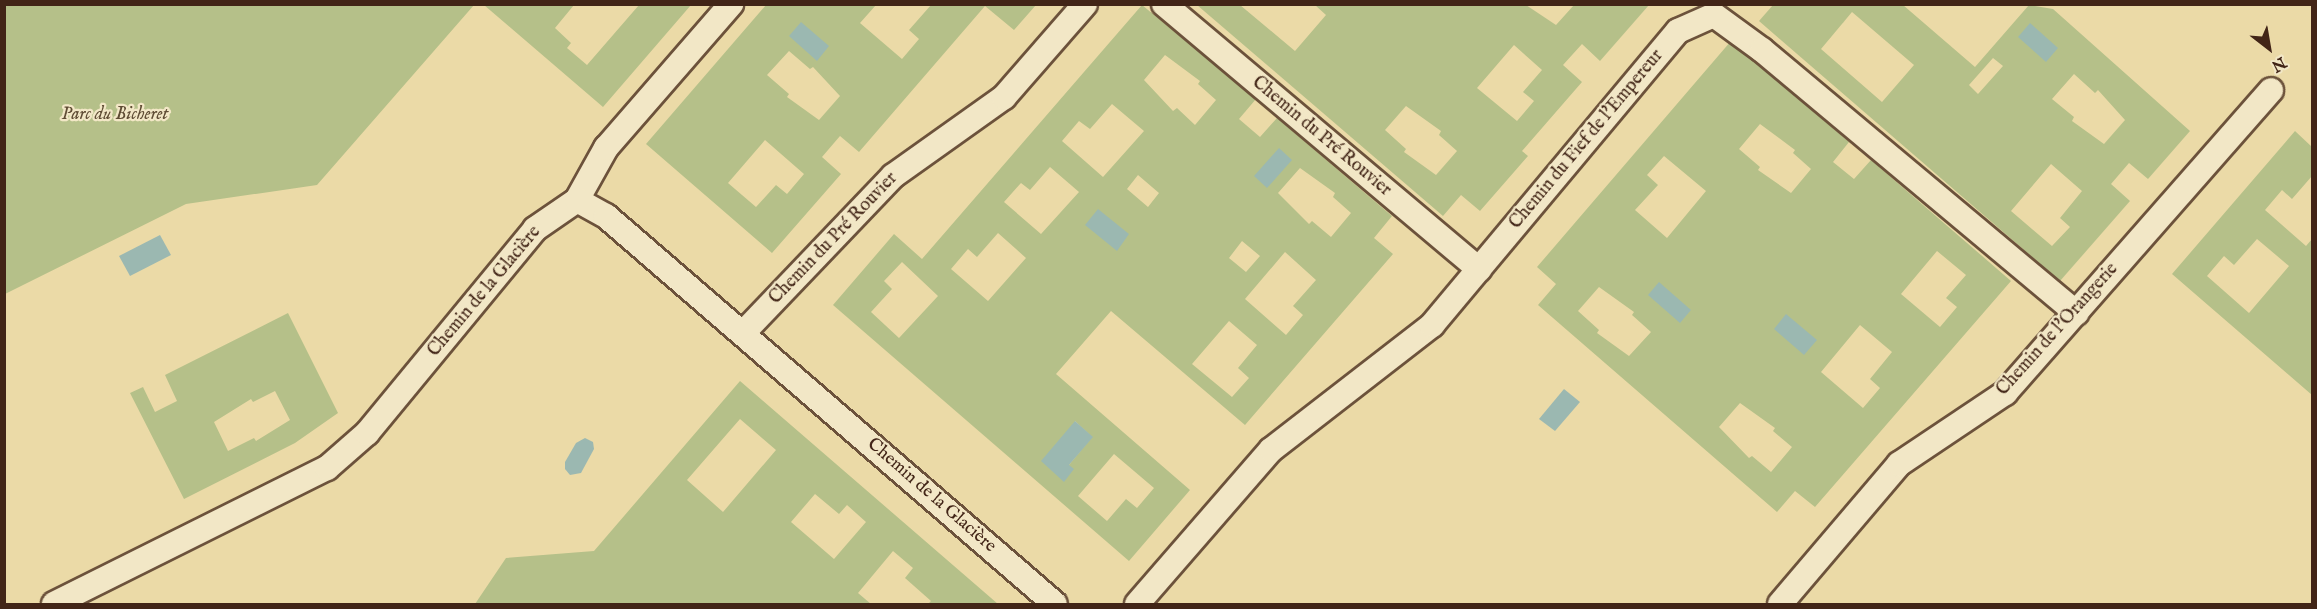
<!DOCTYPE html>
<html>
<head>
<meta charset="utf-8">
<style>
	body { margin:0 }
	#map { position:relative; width:2317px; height:609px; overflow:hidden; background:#ebdaa7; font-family:"IM FELL English",serif }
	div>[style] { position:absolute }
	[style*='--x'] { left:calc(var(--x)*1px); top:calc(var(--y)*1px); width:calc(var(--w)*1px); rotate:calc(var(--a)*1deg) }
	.green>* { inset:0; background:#b5c089 }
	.water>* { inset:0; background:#9bb8b1 }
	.roads { filter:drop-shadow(2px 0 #6c523b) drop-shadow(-2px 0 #6c523b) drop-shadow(0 2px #6c523b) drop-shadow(0 -2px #6c523b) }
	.minor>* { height:24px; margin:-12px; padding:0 12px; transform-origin:12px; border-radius:12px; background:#f2e7c6 }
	span { translate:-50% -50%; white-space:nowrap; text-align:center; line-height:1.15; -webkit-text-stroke:4.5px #f2e7c6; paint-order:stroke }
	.park-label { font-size:18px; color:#5f4c34; font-style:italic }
	.street-label { font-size:18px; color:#422517 }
	.frame { position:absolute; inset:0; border:6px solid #422517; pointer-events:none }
	.north { position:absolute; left:2239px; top:18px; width:60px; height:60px; -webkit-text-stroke:4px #f2e7c6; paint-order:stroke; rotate:149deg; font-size:16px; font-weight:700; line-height:24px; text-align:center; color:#422517 }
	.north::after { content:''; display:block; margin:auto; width:21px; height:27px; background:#422517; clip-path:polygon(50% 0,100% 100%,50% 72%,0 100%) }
</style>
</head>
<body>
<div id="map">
	<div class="green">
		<i style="clip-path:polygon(4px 5px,5px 4px,474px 5px,317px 185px,186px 204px,5px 294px)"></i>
		<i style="clip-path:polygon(484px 5px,574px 5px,555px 28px,571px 43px,567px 48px,587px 65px,639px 5px,691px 5px,603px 107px)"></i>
		<i style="clip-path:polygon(evenodd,766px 5px,876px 5px,860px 23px,902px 59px,919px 39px,909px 30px,931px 5px,1036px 5px,1014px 30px,985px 6px,859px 152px,840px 136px,822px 157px,841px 174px,772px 253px,646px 144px,766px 5px,789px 51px,810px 69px,813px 67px,840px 96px,819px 120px,787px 97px,789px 94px,767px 75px,789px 51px,766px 5px,765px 140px,804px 174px,787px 194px,776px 185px,756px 207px,728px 183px,765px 140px)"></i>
		<i style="clip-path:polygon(evenodd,1142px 5px,1256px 99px,1239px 119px,1260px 137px,1277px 118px,1392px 216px,1374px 238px,1393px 254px,1245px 425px,1111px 311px,1056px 374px,1190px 490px,1129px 561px,833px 305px,894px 234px,922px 259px,1142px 5px,1165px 55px,1200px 81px,1198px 84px,1216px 100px,1195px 125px,1177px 108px,1173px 111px,1144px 80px,1165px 55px,1142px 5px,1112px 104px,1144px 131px,1103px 177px,1062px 141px,1079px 121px,1090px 129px,1112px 104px,1142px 5px,1050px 167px,1079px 192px,1041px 234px,1004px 202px,1021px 183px,1030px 190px,1050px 167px,1142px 5px,1300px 168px,1335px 193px,1333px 197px,1351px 213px,1331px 237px,1312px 221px,1309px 224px,1278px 193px,1300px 168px,1142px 5px,1138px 175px,1159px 193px,1148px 207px,1127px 189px,1138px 175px,1142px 5px,998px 233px,1026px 258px,988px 301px,951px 269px,968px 249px,977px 257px,998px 233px,1142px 5px,1242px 241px,1260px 256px,1246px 272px,1229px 258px,1242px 241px,1142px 5px,1285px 252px,1316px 280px,1293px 306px,1303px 315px,1286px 335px,1245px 299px,1285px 252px,1142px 5px,902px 262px,938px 296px,899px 338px,871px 312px,892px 289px,884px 281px,902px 262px,1142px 5px,1229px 321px,1257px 345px,1238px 368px,1249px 378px,1232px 397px,1192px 364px,1229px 321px,1142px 5px,1075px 421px,1092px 437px,1069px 465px,1075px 421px,1142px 5px,1114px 454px,1154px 488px,1137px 508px,1126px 499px,1107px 521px,1078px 496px,1114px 454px)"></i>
		<i style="clip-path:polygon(evenodd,1197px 5px,1240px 5px,1295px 51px,1326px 15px,1315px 5px,1526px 5px,1556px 25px,1574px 5px,1649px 5px,1600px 61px,1582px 44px,1563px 65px,1582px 82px,1522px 151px,1528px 156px,1480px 211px,1461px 195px,1443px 216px,1197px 5px,1514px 45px,1542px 70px,1523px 92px,1534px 101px,1517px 121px,1477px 88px,1514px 45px,1197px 5px,1406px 106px,1441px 131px,1439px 135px,1457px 151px,1436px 175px,1404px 152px,1406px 149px,1385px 130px,1406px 106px)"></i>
		<i style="clip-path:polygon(evenodd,1773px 5px,1903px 5px,1975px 67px,2029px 5px,2053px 9px,2190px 131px,2148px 179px,2129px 163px,2111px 184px,2130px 201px,2060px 281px,1759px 21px,1773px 5px,1852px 12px,1914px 65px,1882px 102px,1821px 49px,1852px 12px,1773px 5px,1993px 58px,2003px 66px,1978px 94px,1969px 85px,1993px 58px,1773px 5px,2074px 74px,2095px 93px,2098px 90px,2125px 120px,2104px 144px,2072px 121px,2074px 117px,2052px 99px,2074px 74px,1773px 5px,2051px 164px,2082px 191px,2060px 218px,2070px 227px,2052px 246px,2011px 211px,2051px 164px)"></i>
		<i style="clip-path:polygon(evenodd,1731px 41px,1849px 142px,1833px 162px,1854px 179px,1871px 160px,2011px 281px,1815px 507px,1795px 491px,1777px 512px,1538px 305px,1556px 284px,1537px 267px,1731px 41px,1760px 124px,1795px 150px,1793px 153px,1811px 169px,1791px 193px,1758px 170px,1760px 167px,1739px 149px,1760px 124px,1731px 41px,1664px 156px,1706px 191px,1667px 238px,1635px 210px,1658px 185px,1647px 175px,1664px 156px,1731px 41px,1937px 251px,1966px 275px,1946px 298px,1957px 307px,1940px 327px,1901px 294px,1937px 251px,1731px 41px,1599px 287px,1634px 312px,1632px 315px,1651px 332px,1629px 356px,1597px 333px,1599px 330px,1578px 311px,1599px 287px,1731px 41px,1860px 325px,1892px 352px,1870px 379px,1880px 388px,1863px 408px,1821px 372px,1860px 325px,1731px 41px,1740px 403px,1775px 428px,1773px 431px,1792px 447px,1771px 472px,1752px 456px,1749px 458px,1719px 427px,1740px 403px)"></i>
		<i style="clip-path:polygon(evenodd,2295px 131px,2312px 147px,2312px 176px,2292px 199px,2282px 190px,2265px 210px,2306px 246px,2312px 239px,2312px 395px,2172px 274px,2295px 131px,2257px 239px,2289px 266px,2249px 313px,2207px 276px,2224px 256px,2234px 265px,2257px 239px)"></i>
		<i style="clip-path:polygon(evenodd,288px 313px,338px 413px,295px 443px,184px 499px,130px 393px,143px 387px,155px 412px,177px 401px,165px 375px,288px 313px,275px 391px,290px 420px,256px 441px,254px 438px,228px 451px,214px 422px,251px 399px,253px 402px,275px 391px)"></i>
		<i style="clip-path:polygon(evenodd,740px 381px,998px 604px,928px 604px,931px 601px,905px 578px,913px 568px,893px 551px,858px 593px,871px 604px,475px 604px,506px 558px,594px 551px,740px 381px,740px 419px,776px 450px,723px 512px,687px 480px,740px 419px,740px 381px,815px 494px,839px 514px,847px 505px,866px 522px,834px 559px,791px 522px,815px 494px)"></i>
	</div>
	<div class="water">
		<i style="clip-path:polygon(801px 22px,829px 46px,817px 61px,789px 36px)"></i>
		<i style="clip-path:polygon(2030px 23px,2058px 48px,2046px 62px,2018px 37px)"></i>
		<i style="clip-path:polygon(1279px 148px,1292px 160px,1267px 188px,1254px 176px)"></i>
		<i style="clip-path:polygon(1098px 209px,1129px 234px,1117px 251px,1085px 225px)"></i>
		<i style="clip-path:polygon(160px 235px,171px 255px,130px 276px,119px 256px)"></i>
		<i style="clip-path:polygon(1659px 282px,1691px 310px,1680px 323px,1648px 295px)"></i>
		<i style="clip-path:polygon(1786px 314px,1817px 340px,1804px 355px,1774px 329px)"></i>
		<i style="clip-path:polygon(1564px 389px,1580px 402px,1555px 431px,1539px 419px)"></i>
		<i style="clip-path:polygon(1075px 421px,1093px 437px,1069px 465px,1074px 469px,1064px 482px,1041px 461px)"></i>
		<i style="clip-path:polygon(585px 438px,593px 442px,594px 449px,581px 473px,570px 475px,565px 469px,565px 462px,576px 443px)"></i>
	</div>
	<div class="roads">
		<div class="minor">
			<i style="--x:1164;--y:4;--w:412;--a:40.1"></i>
			<i style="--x:577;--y:200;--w:60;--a:-60.9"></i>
			<i style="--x:606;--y:148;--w:191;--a:-49"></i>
			<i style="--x:743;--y:333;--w:217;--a:-46.3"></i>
			<i style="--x:893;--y:176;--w:136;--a:-35.4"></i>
			<i style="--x:1004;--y:97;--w:123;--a:-48.9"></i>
			<i style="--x:54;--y:604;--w:305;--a:-26.5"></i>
			<i style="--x:327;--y:468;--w:53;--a:-41.2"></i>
			<i style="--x:367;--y:433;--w:264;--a:-50.5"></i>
			<i style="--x:535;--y:229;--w:51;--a:-34.6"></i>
			<i style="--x:577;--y:200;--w:33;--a:29"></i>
			<i style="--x:606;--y:216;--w:593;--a:40.83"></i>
			<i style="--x:1137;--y:604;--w:204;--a:-49"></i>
			<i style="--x:1271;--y:450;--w:204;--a:-37.8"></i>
			<i style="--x:1432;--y:325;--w:383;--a:-50.1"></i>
			<i style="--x:1678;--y:31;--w:39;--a:-24"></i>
			<i style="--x:1714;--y:15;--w:59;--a:36.1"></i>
			<i style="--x:1762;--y:50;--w:410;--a:39.9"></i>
			<i style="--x:1780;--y:604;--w:184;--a:-49.6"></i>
			<i style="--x:1899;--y:464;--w:128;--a:-33.8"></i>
			<i style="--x:2005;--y:393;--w:403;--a:-48.7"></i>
		</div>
	</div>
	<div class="park-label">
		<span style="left:115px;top:115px">Parc du Bicheret</span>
	</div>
	<div class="street-label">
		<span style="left:1321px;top:137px;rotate:40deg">Chemin du Pré Rouvier</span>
		<span style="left:1587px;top:140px;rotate:-50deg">Chemin du Fief de l'Empereur</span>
		<span style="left:834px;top:239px;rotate:-46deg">Chemin du Pré Rouvier</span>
		<span style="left:485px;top:292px;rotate:-50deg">Chemin de la Glacière</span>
		<span style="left:2058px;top:330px;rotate:-48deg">Chemin de l'Orangerie</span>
		<span style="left:931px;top:496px;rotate:41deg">Chemin de la Glacière</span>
	</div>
	<div class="frame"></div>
	<div class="north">N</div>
</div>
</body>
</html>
